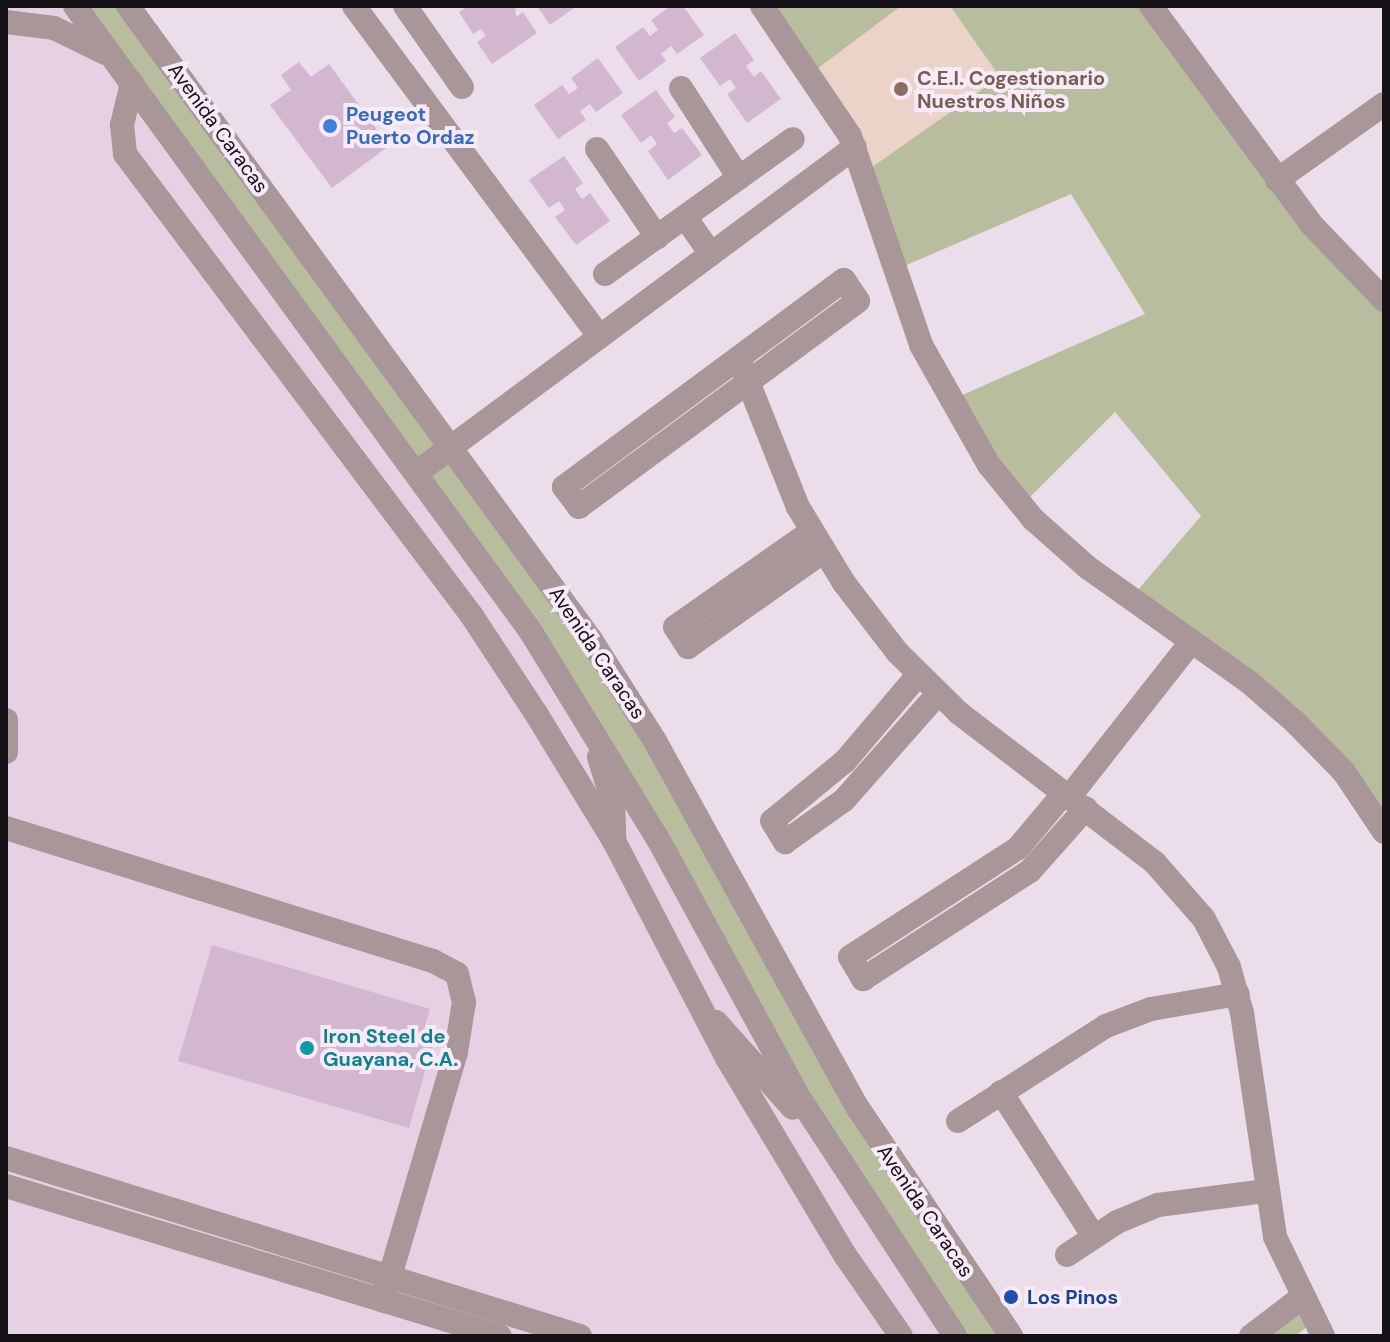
<!DOCTYPE html>
<html>
<head>
<meta charset="utf-8">
<style>
	body { margin:0 }
	#map { position:relative; width:1390px; height:1342px; overflow:hidden; background:#ecddeb; font-family:"DM Sans",sans-serif }
	div>[style] { position:absolute }
	[style*='--x'] { left:calc(var(--x)*1px); top:calc(var(--y)*1px); width:calc(var(--w)*1px); rotate:calc(var(--a)*1deg) }
	.built>* { inset:0; background:#e5d0e4 }
	.education>* { inset:0; background:#ebd3c9 }
	.green>* { inset:0; background:#b8bd9d }
	.building>* { inset:0; background:#d3b7d1 }
	.minor>* { height:24px; margin:-12px; padding:0 12px; transform-origin:12px; border-radius:12px; background:#a89698 }
	.dots>* { width:22px; height:22px; translate:-50% -50%; box-sizing:border-box; border:4px solid #f9eaf8; border-radius:50% }
	span { translate:-50% -50%; white-space:nowrap; text-align:center; line-height:1.15; -webkit-text-stroke:8px #f9eaf8; paint-order:stroke }
	.education-label { font-size:20px; color:#785e54; font-weight:700 }
	.left { translate:0 -50%; text-align:left }
	.shop-label { font-size:20px; color:#366cbe; font-weight:700 }
	.street-label { font-size:20px; color:#161116 }
	.culture-label { font-size:20px; color:#0d838f; font-weight:700 }
	.transit-label { font-size:20px; color:#164399; font-weight:700 }
	.frame { position:absolute; inset:0; border:8px solid #161116; pointer-events:none }
</style>
</head>
<body>
<div id="map">
	<div class="built">
		<i style="clip-path:polygon(6px 6px,74px 6px,473px 547px,955px 1336px,6px 1336px)"></i>
	</div>
	<div class="education">
		<i style="clip-path:polygon(901px 6px,950px 6px,1001px 76px,865px 172px,809px 75px)"></i>
	</div>
	<div class="green">
		<i style="clip-path:polygon(74px 6px,128px 6px,591px 640px,775px 958px,1011px 1336px,955px 1336px,613px 762px)"></i>
		<i style="clip-path:polygon(762px 6px,901px 6px,809px 75px)"></i>
		<i style="clip-path:polygon(950px 6px,1151px 6px,1384px 300px,1384px 832px,1344px 772px,1131px 598px,1201px 516px,1115px 412px,1022px 505px,949px 401px,1145px 314px,1071px 194px,895px 270px,865px 172px,1000px 77px)"></i>
		<i style="clip-path:polygon(1302px 1299px,1314px 1322px,1295px 1336px,1252px 1336px)"></i>
	</div>
	<div class="building">
		<i style="clip-path:polygon(468px 6px,515px 6px,516px 17px,523px 12px,537px 33px,492px 64px,477px 42px,486px 36px,481px 29px,473px 34px,459px 12px)"></i>
		<i style="clip-path:polygon(537px 6px,577px 6px,550px 25px)"></i>
		<i style="clip-path:polygon(671px 6px,683px 6px,704px 35px,677px 54px,671px 46px,661px 54px,666px 61px,639px 81px,615px 47px,643px 27px,650px 36px,658px 30px,651px 20px)"></i>
		<i style="clip-path:polygon(735px 33px,754px 60px,746px 66px,754px 77px,761px 71px,781px 99px,747px 123px,727px 94px,736px 88px,730px 79px,720px 86px,700px 58px)"></i>
		<i style="clip-path:polygon(598px 58px,623px 93px,596px 112px,590px 104px,580px 111px,586px 120px,558px 139px,534px 105px,562px 85px,569px 94px,578px 88px,571px 78px)"></i>
		<i style="clip-path:polygon(299px 62px,311px 77px,329px 64px,389px 146px,332px 188px,270px 105px,291px 90px,281px 75px)"></i>
		<i style="clip-path:polygon(656px 90px,675px 117px,667px 123px,674px 133px,682px 128px,702px 155px,668px 180px,648px 151px,657px 144px,651px 135px,641px 143px,621px 115px)"></i>
		<i style="clip-path:polygon(564px 156px,583px 183px,575px 189px,582px 199px,590px 193px,610px 221px,576px 245px,555px 217px,565px 210px,559px 201px,549px 208px,529px 180px)"></i>
		<i style="clip-path:polygon(212px 945px,430px 1009px,423px 1032px,435px 1036px,409px 1128px,178px 1061px)"></i>
	</div>
	<div class="minor">
		<i style="--x:75;--y:6;--w:774;--a:53.93"></i>
		<i style="--x:531;--y:632;--w:243;--a:58.5"></i>
		<i style="--x:658;--y:839;--w:296;--a:61.4"></i>
		<i style="--x:800;--y:1099;--w:283;--a:56.8"></i>
		<i style="--x:128;--y:6;--w:785;--a:53.86"></i>
		<i style="--x:591;--y:640;--w:120;--a:57.6"></i>
		<i style="--x:655;--y:741;--w:419;--a:61.1"></i>
		<i style="--x:858;--y:1108;--w:275;--a:56.1"></i>
		<i style="--x:354;--y:6;--w:412;--a:53.4"></i>
		<i style="--x:405;--y:6;--w:99;--a:54.9"></i>
		<i style="--x:762;--y:6;--w:157;--a:55.9"></i>
		<i style="--x:850;--y:136;--w:221;--a:71.2"></i>
		<i style="--x:921;--y:345;--w:138;--a:60.5"></i>
		<i style="--x:989;--y:465;--w:70;--a:50.8"></i>
		<i style="--x:1033;--y:519;--w:72;--a:41.6"></i>
		<i style="--x:1087;--y:567;--w:199;--a:35.4"></i>
		<i style="--x:1249;--y:682;--w:61;--a:41"></i>
		<i style="--x:1295;--y:722;--w:70;--a:45.6"></i>
		<i style="--x:1344;--y:772;--w:72;--a:56.3"></i>
		<i style="--x:1151;--y:6;--w:270;--a:53.7"></i>
		<i style="--x:1311;--y:224;--w:105;--a:46.2"></i>
		<i style="--x:6;--y:22;--w:48;--a:7.1"></i>
		<i style="--x:54;--y:28;--w:57;--a:26.1"></i>
		<i style="--x:132;--y:83;--w:43;--a:103.4"></i>
		<i style="--x:122;--y:125;--w:29;--a:84"></i>
		<i style="--x:125;--y:154;--w:578;--a:53.09"></i>
		<i style="--x:472;--y:616;--w:118;--a:56.7"></i>
		<i style="--x:537;--y:715;--w:148;--a:58.6"></i>
		<i style="--x:614;--y:841;--w:245;--a:62.5"></i>
		<i style="--x:727;--y:1058;--w:230;--a:59.1"></i>
		<i style="--x:845;--y:1255;--w:98;--a:55.3"></i>
		<i style="--x:681;--y:88;--w:107;--a:57.2"></i>
		<i style="--x:597;--y:149;--w:107;--a:55.7"></i>
		<i style="--x:1277;--y:180;--w:131;--a:-35.4"></i>
		<i style="--x:685;--y:217;--w:45;--a:54.9"></i>
		<i style="--x:605;--y:274;--w:231;--a:-35.7"></i>
		<i style="--x:844;--y:280;--w:25;--a:56"></i>
		<i style="--x:858;--y:301;--w:347;--a:143.6"></i>
		<i style="--x:579;--y:507;--w:25;--a:-127"></i>
		<i style="--x:564;--y:487;--w:348;--a:-36.5"></i>
		<i style="--x:739;--y:359;--w:159;--a:68.3"></i>
		<i style="--x:798;--y:507;--w:89;--a:58.8"></i>
		<i style="--x:844;--y:583;--w:88;--a:52.4"></i>
		<i style="--x:898;--y:653;--w:86;--a:44.5"></i>
		<i style="--x:959;--y:713;--w:247;--a:37.4"></i>
		<i style="--x:1155;--y:863;--w:74;--a:48.8"></i>
		<i style="--x:1204;--y:919;--w:54;--a:62.5"></i>
		<i style="--x:1229;--y:967;--w:48;--a:74.2"></i>
		<i style="--x:1242;--y:1013;--w:226;--a:81.6"></i>
		<i style="--x:1275;--y:1237;--w:110;--a:64.1"></i>
		<i style="--x:419;--y:471;--w:543;--a:-36.62"></i>
		<i style="--x:812;--y:531;--w:167;--a:145"></i>
		<i style="--x:675;--y:627;--w:24;--a:57"></i>
		<i style="--x:688;--y:647;--w:166;--a:-35.2"></i>
		<i style="--x:918;--y:675;--w:113;--a:130.3"></i>
		<i style="--x:845;--y:761;--w:94;--a:140.6"></i>
		<i style="--x:772;--y:821;--w:25;--a:58"></i>
		<i style="--x:785;--y:842;--w:72;--a:-35.4"></i>
		<i style="--x:844;--y:800;--w:140;--a:-48.5"></i>
		<i style="--x:6;--y:720;--w:32;--a:90"></i>
		<i style="--x:599;--y:757;--w:47;--a:72.7"></i>
		<i style="--x:613;--y:802;--w:36;--a:88"></i>
		<i style="--x:1065;--y:792;--w:73;--a:130"></i>
		<i style="--x:1018;--y:848;--w:200;--a:147"></i>
		<i style="--x:850;--y:957;--w:26;--a:59"></i>
		<i style="--x:863;--y:979;--w:199;--a:-32.9"></i>
		<i style="--x:1030;--y:871;--w:84;--a:-48.4"></i>
		<i style="--x:1070;--y:796;--w:197;--a:-51.8"></i>
		<i style="--x:6;--y:828;--w:447;--a:17.3"></i>
		<i style="--x:433;--y:961;--w:27;--a:28"></i>
		<i style="--x:457;--y:974;--w:29;--a:76"></i>
		<i style="--x:464;--y:1002;--w:51;--a:99.1"></i>
		<i style="--x:456;--y:1052;--w:259;--a:106.4"></i>
		<i style="--x:716;--y:1022;--w:115;--a:48.2"></i>
		<i style="--x:1001;--y:1092;--w:172;--a:57.3"></i>
		<i style="--x:958;--y:1121;--w:176;--a:-32.7"></i>
		<i style="--x:1106;--y:1026;--w:48;--a:-20.7"></i>
		<i style="--x:1151;--y:1009;--w:88;--a:-9.8"></i>
		<i style="--x:6;--y:1158;--w:601;--a:17.23"></i>
		<i style="--x:6;--y:1186;--w:516;--a:16.89"></i>
		<i style="--x:1067;--y:1255;--w:60;--a:-33.4"></i>
		<i style="--x:1117;--y:1222;--w:44;--a:-22.5"></i>
		<i style="--x:1158;--y:1205;--w:109;--a:-7.4"></i>
		<i style="--x:1251;--y:1336;--w:63;--a:-37.2"></i>
	</div>
	<div class="dots">
		<i style="left:901px;top:89px;background:#8d6e63"></i>
		<i style="left:330px;top:126px;background:#3f7fe0"></i>
		<i style="left:307px;top:1048px;background:#0f9aa8"></i>
		<i style="left:1011px;top:1297px;background:#1a4fb4"></i>
	</div>
	<div class="education-label">
		<span class="left" style="left:917px;top:90px">C.E.I. Cogestionario<br>Nuestros Niños</span>
	</div>
	<div class="shop-label">
		<span class="left" style="left:346px;top:126px">Peugeot<br>Puerto Ordaz</span>
	</div>
	<div class="street-label">
		<span style="left:218px;top:128px;rotate:54deg">Avenida Caracas</span>
		<span style="left:597px;top:653px;rotate:56deg">Avenida Caracas</span>
		<span style="left:925px;top:1211px;rotate:56deg">Avenida Caracas</span>
	</div>
	<div class="culture-label">
		<span class="left" style="left:323px;top:1048px">Iron Steel de<br>Guayana, C.A.</span>
	</div>
	<div class="transit-label">
		<span class="left" style="left:1027px;top:1297px">Los Pinos</span>
	</div>
	<div class="frame"></div>
</div>
</body>
</html>
